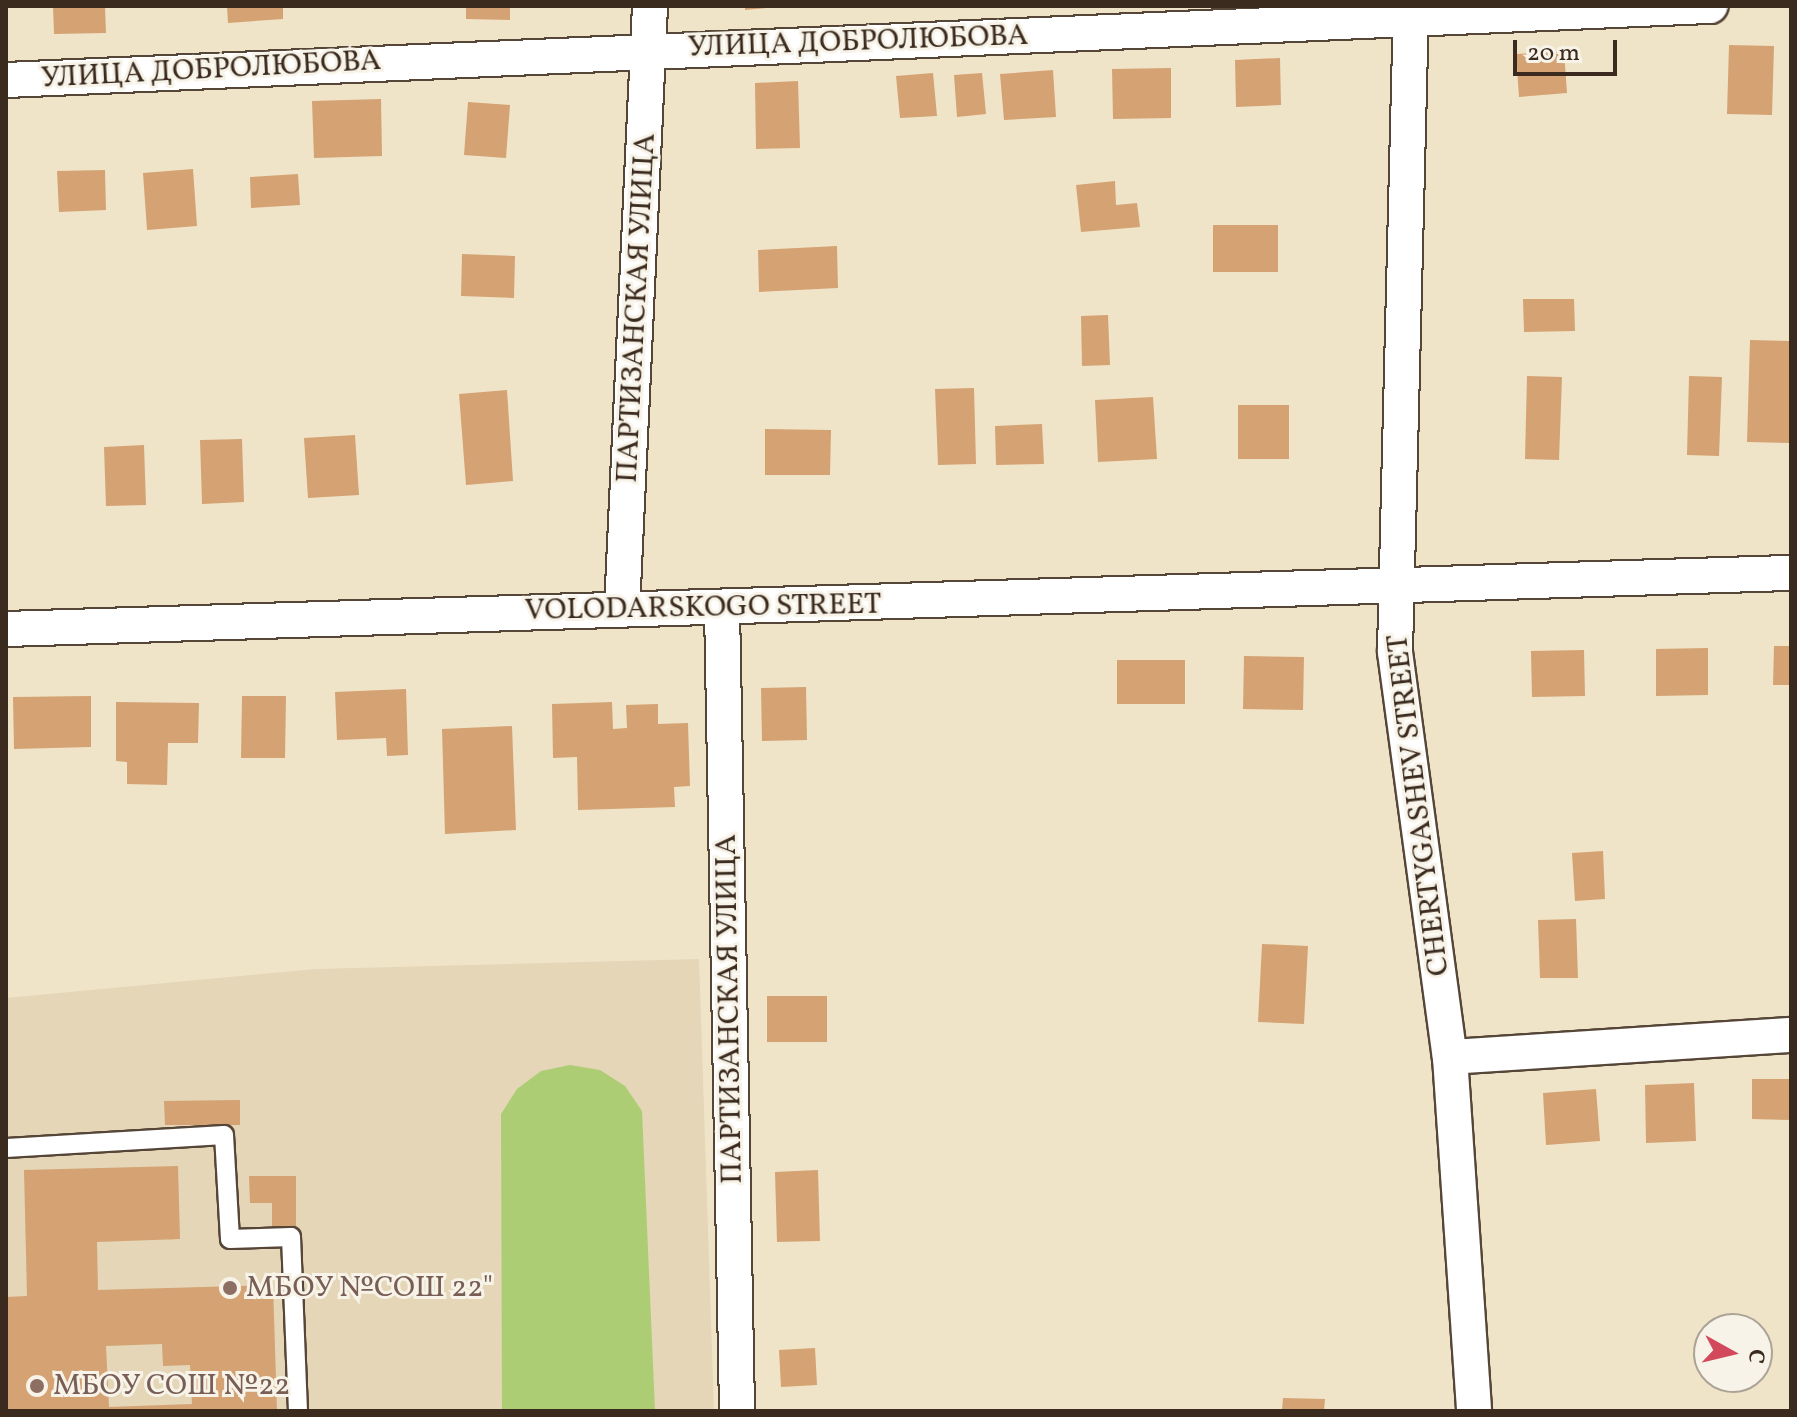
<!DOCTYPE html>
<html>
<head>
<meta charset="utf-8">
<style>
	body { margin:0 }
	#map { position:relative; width:1797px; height:1417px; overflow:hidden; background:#f0e4c8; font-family:Vollkorn,serif }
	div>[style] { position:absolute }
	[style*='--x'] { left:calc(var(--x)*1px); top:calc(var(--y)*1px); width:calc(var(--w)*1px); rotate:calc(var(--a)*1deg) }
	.built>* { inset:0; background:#e4d6b7 }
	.green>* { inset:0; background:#adcd75 }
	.building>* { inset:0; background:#d4a273 }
	.roads { filter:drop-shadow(2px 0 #564638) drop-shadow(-2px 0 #564638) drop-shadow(0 2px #564638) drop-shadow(0 -2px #564638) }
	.lane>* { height:18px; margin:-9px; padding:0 9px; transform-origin:9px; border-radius:9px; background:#fff }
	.street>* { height:34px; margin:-17px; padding:0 17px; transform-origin:17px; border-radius:17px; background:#fff }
	.dots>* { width:22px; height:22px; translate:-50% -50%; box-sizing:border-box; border:4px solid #f7f3e8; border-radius:50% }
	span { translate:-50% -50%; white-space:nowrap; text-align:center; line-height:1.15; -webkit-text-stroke:6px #f7f3e8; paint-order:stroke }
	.street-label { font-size:30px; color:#3b2a1e }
	.education-label { font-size:30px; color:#785e54 }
	.left { translate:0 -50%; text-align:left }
	.frame { position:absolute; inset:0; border:8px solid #3b2a1e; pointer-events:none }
	.north { position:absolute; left:1693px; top:1313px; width:80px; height:80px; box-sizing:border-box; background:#f7f3e8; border:2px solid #aca397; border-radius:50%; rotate:98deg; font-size:22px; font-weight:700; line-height:32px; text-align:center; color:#3b2a1e }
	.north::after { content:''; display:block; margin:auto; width:28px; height:36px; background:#d1495b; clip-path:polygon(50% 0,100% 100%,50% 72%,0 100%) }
	.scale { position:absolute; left:1513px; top:40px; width:104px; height:36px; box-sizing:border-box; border:4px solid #3b2a1e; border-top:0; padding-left:10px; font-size:24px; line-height:28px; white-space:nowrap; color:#3b2a1e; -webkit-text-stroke:6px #f7f3e8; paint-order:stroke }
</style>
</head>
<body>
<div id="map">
	<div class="built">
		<i style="clip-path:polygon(699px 959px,714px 1411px,6px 1411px,6px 998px,316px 969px)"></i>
	</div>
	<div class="green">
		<i style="clip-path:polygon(570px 1065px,600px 1070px,625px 1086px,642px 1111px,655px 1411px,502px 1411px,501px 1114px,517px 1089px,541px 1071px)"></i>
	</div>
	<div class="building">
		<i style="clip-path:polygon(53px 6px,105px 6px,106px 33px,54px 34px)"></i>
		<i style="clip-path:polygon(227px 6px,283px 6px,283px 19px,228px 23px)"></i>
		<i style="clip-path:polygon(466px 6px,510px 6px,510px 20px,466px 19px)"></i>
		<i style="clip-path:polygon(745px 6px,766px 6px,766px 8px,745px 10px)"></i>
		<i style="clip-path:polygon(1729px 45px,1774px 46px,1772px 115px,1727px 114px)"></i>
		<i style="clip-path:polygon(1564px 51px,1567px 93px,1519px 97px,1516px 54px)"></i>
		<i style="clip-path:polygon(1280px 58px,1281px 105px,1236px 107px,1235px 60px)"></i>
		<i style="clip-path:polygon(1171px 68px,1171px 118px,1113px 119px,1112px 69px)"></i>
		<i style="clip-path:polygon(1053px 70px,1056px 117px,1004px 120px,1000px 74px)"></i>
		<i style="clip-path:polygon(933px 73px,937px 116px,900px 118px,896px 76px)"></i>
		<i style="clip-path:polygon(982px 73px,986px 114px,957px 117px,954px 75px)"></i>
		<i style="clip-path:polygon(798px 81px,800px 148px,756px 149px,755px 83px)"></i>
		<i style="clip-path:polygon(381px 99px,382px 156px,314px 158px,312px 101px)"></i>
		<i style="clip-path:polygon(468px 102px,510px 105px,506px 158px,464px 155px)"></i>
		<i style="clip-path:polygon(193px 169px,197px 226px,147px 230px,143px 173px)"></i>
		<i style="clip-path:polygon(105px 170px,106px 210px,59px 212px,57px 171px)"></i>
		<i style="clip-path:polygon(298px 174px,300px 205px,251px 208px,250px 177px)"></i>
		<i style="clip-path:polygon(1115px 181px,1116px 205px,1137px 203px,1140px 227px,1081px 232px,1076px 185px)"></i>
		<i style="clip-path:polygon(1213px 225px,1278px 225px,1278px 272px,1213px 272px)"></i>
		<i style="clip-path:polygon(837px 246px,838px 288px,759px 292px,758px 250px)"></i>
		<i style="clip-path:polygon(462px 254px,515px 256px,514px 298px,461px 296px)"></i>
		<i style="clip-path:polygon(1523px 299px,1574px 299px,1575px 331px,1524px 332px)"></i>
		<i style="clip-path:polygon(1108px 315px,1110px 365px,1082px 366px,1081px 316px)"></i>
		<i style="clip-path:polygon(1750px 340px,1791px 341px,1789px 443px,1747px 442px)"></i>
		<i style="clip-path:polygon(1527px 376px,1562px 377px,1559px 460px,1525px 459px)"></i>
		<i style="clip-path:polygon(1689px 376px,1722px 377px,1719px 456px,1687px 455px)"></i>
		<i style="clip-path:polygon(974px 388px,976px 464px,938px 465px,935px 389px)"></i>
		<i style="clip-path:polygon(507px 390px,513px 481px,466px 485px,459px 394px)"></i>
		<i style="clip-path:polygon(1153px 397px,1157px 459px,1098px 462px,1095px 400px)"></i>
		<i style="clip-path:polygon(1238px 405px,1289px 405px,1289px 459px,1238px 459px)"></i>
		<i style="clip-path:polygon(1042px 424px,1044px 464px,996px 465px,995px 426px)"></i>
		<i style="clip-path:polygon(765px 429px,831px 430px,830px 475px,765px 475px)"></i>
		<i style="clip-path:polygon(355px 435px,359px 495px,308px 498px,304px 438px)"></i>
		<i style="clip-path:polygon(242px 439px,244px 502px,202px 504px,200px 440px)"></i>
		<i style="clip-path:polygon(144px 445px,146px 505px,106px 506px,104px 447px)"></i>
		<i style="clip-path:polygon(1774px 646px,1791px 646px,1791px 685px,1773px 685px)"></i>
		<i style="clip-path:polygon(1708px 648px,1708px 695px,1656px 696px,1656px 649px)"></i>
		<i style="clip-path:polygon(1584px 650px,1585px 696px,1532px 697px,1531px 651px)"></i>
		<i style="clip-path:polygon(1244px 656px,1304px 657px,1303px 710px,1243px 709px)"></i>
		<i style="clip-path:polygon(1117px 660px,1185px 660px,1185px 704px,1117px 704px)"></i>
		<i style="clip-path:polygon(806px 687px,807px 740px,762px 741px,761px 688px)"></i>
		<i style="clip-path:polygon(406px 689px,408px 755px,387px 756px,386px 738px,337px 740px,335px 692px)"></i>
		<i style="clip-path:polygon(91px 696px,91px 747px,14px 749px,13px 697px)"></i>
		<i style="clip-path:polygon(242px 696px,286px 696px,285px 758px,241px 758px)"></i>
		<i style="clip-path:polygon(116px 702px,199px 703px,198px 743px,168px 743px,167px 785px,127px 784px,127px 762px,116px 761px)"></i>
		<i style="clip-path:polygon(612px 702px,613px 729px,627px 728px,626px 705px,658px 704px,658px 724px,688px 723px,690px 786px,674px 787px,675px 807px,578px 810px,577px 757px,553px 758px,552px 704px)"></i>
		<i style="clip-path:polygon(512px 726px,516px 830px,445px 834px,442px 729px)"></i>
		<i style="clip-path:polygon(1603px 851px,1605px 899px,1575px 901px,1572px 853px)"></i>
		<i style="clip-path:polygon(1576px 919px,1578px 978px,1540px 978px,1538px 920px)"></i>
		<i style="clip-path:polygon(1262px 944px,1308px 946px,1304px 1024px,1258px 1022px)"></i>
		<i style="clip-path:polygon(767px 996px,827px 996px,827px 1042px,767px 1042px)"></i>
		<i style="clip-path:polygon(1752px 1079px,1791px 1079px,1791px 1120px,1752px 1119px)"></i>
		<i style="clip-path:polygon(1694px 1083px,1696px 1141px,1646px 1143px,1645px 1085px)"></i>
		<i style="clip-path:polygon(1596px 1089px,1600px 1141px,1546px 1145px,1543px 1093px)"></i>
		<i style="clip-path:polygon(240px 1100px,240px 1125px,165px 1125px,164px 1101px)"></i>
		<i style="clip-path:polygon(evenodd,178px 1166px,180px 1239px,97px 1242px,98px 1290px,273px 1285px,277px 1411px,6px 1411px,6px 1297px,27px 1296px,24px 1170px,178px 1166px,162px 1344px,163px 1366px,190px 1365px,192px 1404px,109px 1407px,106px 1346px,162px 1344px)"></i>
		<i style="clip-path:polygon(818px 1170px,820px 1241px,777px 1242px,775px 1172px)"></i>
		<i style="clip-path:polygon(249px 1176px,296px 1176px,296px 1227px,272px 1227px,272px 1203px,250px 1203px)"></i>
		<i style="clip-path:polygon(815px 1348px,817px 1385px,781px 1387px,779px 1350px)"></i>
		<i style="clip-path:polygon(1283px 1398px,1325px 1399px,1324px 1411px,1282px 1411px)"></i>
	</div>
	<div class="roads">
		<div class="lane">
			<i style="--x:6;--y:1148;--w:218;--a:-3.4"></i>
			<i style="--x:224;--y:1135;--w:104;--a:86.7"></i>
			<i style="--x:230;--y:1239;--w:61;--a:-1.9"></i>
			<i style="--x:291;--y:1237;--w:174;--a:87.7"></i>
		</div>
		<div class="street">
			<i style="--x:1411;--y:6;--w:646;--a:91.42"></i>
			<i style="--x:1395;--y:652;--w:409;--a:82.3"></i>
			<i style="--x:1450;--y:1057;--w:355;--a:86.1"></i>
			<i style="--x:6;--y:80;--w:1706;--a:-2.49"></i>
			<i style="--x:722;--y:607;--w:804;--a:88.93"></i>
			<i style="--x:622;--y:609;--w:604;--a:-87.34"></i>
			<i style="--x:6;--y:629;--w:1786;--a:-1.8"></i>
			<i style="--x:1450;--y:1057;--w:342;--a:-3.7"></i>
		</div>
	</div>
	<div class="dots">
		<i style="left:230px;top:1288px;background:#8d6e63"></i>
		<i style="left:37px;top:1386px;background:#8d6e63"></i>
	</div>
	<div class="street-label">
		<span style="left:858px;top:42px;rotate:-2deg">УЛИЦА ДОБРОЛЮБОВА</span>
		<span style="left:211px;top:70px;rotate:-3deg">УЛИЦА ДОБРОЛЮБОВА</span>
		<span style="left:637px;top:308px;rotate:-87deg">ПАРТИЗАНСКАЯ УЛИЦА</span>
		<span style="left:703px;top:608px;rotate:-1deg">VOLODARSKOGO STREET</span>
		<span style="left:1419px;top:805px;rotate:-97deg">CHERTYGASHEV STREET</span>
		<span style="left:730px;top:1009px;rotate:-91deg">ПАРТИЗАНСКАЯ УЛИЦА</span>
	</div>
	<div class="education-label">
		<span class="left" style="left:246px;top:1288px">МБОУ №СОШ 22"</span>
		<span class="left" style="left:53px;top:1386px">МБОУ СОШ №22</span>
	</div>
	<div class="frame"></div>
	<div class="north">С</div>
	<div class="scale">20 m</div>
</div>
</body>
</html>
